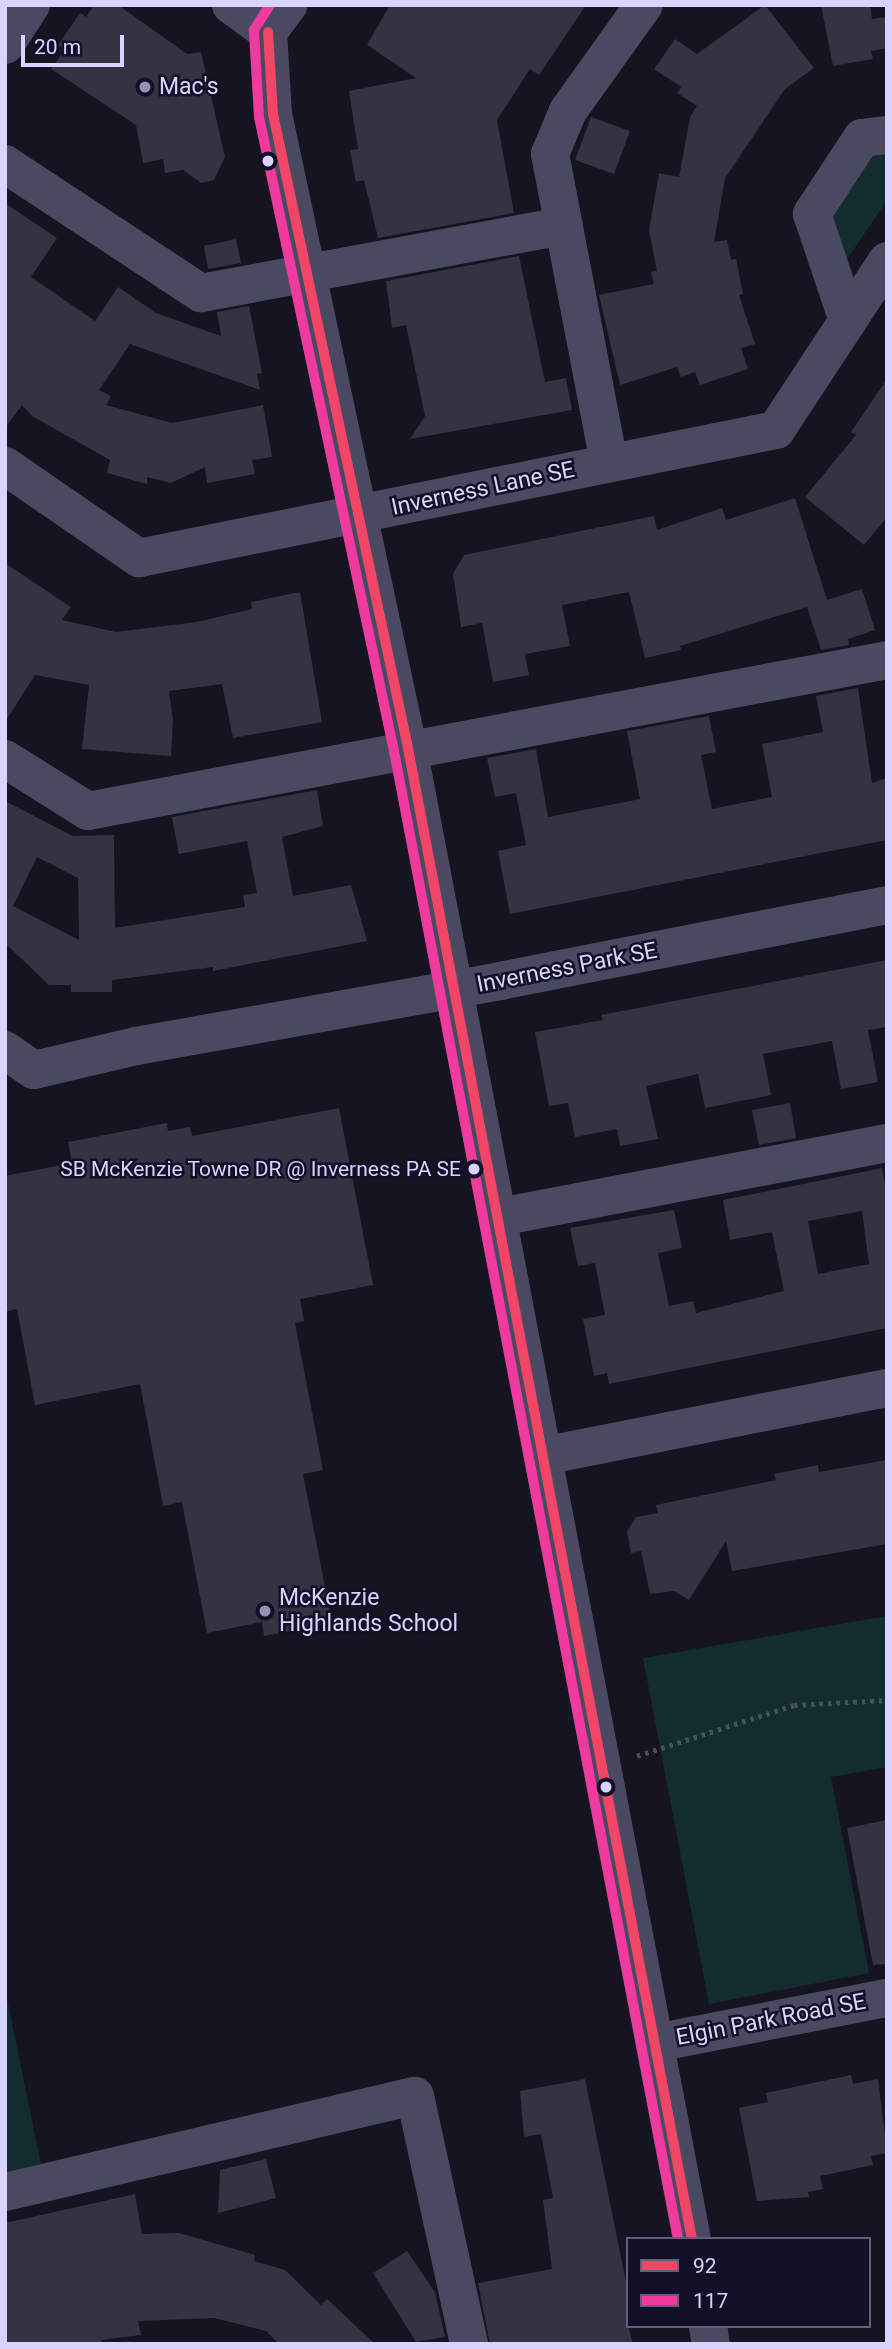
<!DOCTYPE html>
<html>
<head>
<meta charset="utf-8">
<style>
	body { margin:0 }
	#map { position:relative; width:892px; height:2349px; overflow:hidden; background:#161421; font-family:Roboto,sans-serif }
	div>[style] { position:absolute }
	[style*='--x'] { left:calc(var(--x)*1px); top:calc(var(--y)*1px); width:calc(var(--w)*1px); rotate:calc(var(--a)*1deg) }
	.green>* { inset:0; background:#132c2d }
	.building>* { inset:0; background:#343243 }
	.path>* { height:4.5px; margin-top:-2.25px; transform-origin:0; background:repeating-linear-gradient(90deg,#44505f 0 3.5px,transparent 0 8.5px) }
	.minor>* { height:38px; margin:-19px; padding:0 19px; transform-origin:19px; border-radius:19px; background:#4a4962 }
	.bus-1>* { height:10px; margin:-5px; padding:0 5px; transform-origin:5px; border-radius:5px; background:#f34667 }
	.bus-2>* { height:10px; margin:-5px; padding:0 5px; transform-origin:5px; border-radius:5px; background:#f13a9d }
	.dots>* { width:19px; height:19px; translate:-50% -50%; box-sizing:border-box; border:4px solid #130f26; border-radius:50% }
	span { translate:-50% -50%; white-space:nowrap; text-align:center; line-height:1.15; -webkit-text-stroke:5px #130f26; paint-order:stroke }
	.bus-label { font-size:21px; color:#d9d4ff }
	.right { translate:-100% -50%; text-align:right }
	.poi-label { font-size:23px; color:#d9d4ff }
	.left { translate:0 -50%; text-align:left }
	.street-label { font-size:23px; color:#d9d4ff }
	.frame { position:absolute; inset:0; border:7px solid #d9d4ff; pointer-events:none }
	.legend { position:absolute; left:626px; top:2237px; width:245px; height:91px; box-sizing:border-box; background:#130f26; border:2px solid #625e7d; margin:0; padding:9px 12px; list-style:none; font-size:21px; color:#d9d4ff }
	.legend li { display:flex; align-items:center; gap:14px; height:35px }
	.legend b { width:35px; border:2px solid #625e7d }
	.scale { position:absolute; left:21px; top:35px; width:103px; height:32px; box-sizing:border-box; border:4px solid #d9d4ff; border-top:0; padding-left:9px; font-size:21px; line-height:24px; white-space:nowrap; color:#d9d4ff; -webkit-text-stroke:5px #130f26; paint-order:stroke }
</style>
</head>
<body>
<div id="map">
	<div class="green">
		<i style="clip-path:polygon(887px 135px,887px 200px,834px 279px,812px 214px)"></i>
		<i style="clip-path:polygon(887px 1616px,887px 1767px,831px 1777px,869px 1973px,709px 2004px,643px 1658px)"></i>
		<i style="clip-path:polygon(5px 1989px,42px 2169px,5px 2178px)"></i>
	</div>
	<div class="building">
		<i style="clip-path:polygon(94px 5px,118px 5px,187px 54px,201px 52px,225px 157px,214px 180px,201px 183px,183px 170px,165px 173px,163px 159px,143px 163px,136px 125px,51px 69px,64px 50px,58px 45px,80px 13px,86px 17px)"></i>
		<i style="clip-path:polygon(390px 5px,586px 5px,539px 75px,530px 69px,497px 120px,514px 213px,378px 238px,364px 180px,356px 182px,350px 150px,358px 149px,349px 91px,416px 78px,367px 45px)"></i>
		<i style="clip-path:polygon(765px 5px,814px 68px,785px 89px,725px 178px,714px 242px,727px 240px,731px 260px,736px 259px,743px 294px,739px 295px,755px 344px,741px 348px,748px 369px,700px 385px,695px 372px,681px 377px,677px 367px,620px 385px,599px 295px,654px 284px,651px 272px,657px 271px,649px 230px,659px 173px,679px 177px,690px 117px,697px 106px,677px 93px,681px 87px,654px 69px,675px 39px,697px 54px)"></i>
		<i style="clip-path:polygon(821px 5px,870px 5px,872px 19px,887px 17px,887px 48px,871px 51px,873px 59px,833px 66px)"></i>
		<i style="clip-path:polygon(591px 117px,630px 131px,614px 174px,575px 160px)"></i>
		<i style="clip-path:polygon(5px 203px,57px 238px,31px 277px,95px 321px,118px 287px,156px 313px,221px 336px,217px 312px,249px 306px,262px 373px,257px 374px,260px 390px,130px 344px,99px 390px,111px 396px,106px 405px,172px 423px,263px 405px,272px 457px,252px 460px,255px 474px,207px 483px,205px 467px,171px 483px,147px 477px,147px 484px,107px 473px,110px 460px,32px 416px,22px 405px,5px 428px)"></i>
		<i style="clip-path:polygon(236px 239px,241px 263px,208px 269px,204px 246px)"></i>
		<i style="clip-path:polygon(519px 256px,545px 382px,566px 378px,572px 410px,410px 439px,425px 416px,406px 325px,392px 328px,386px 281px)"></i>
		<i style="clip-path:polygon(887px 379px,887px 517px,864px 545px,805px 497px,856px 435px,851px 432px)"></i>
		<i style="clip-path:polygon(795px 498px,827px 600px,862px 589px,875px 630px,848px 639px,849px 645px,821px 650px,807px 607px,680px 646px,681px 650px,645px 658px,629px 592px,562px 605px,570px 646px,525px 654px,529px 675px,493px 682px,482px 623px,461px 627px,453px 574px,464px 555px,654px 516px,657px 530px,722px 508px,726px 520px)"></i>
		<i style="clip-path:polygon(5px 563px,71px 607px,62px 620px,116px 632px,197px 622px,252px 609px,251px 602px,300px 592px,322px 722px,233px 738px,222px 684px,169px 691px,173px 720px,171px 756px,82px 749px,89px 685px,35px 675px,5px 722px)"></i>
		<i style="clip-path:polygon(858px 688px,872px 783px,887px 778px,887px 840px,510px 914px,498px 851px,526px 845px,516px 793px,495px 797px,487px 758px,536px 749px,548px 817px,640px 799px,627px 731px,709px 716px,716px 752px,701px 755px,712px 809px,772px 797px,762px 744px,823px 732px,816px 696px)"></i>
		<i style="clip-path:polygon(evenodd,317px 790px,323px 826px,282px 837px,293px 896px,351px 885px,367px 941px,213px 971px,213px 967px,112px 980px,112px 992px,71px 992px,71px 985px,49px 985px,5px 943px,5px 801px,73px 836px,114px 835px,115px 928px,245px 907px,243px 895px,257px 893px,247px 841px,179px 854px,172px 817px,317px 790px,37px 857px,78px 878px,79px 940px,13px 906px,37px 857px)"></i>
		<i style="clip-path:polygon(887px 960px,887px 1027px,868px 1030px,878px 1082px,841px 1089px,832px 1041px,763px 1054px,771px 1095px,705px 1108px,698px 1074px,646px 1086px,658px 1139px,620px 1146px,617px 1129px,575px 1137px,568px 1103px,549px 1106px,535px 1032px,603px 1020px,601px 1015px)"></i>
		<i style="clip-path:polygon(790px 1103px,796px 1138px,759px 1145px,752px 1110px)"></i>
		<i style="clip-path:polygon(339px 1108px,373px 1285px,300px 1299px,304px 1321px,295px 1323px,323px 1470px,303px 1474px,332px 1623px,264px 1636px,262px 1622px,207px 1633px,182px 1502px,163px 1506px,140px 1384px,35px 1405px,17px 1309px,5px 1312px,5px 1176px,72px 1163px,68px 1142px,167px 1123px,168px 1131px,190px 1127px,192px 1136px)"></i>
		<i style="clip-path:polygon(evenodd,882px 1168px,887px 1197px,887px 1328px,609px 1384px,607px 1373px,594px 1376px,583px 1319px,605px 1315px,595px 1263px,578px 1266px,570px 1228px,674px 1210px,682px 1248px,658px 1253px,669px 1306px,693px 1301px,696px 1313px,784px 1291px,772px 1232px,730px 1240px,723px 1200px,882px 1168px,862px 1211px,869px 1264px,818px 1274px,808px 1221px,862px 1211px)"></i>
		<i style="clip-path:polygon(887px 1460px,887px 1544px,732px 1571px,726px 1541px,689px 1600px,674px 1591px,650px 1594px,641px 1551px,631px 1553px,627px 1531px,636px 1517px,658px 1513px,656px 1505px,776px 1480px,774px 1474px,818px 1465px,819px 1472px)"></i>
		<i style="clip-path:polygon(887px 1820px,887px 1964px,873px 1965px,847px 1828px)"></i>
		<i style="clip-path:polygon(851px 2075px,853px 2084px,878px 2079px,887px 2153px,871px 2156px,873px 2165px,820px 2176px,823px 2189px,808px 2192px,809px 2197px,757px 2201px,739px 2108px,768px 2102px,766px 2093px)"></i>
		<i style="clip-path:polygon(585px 2079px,628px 2292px,628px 2326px,633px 2344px,490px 2344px,478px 2283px,552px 2269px,543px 2200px,553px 2198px,541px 2134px,524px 2137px,520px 2091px)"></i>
		<i style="clip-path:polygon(266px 2159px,276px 2198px,218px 2213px,220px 2170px)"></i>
		<i style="clip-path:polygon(135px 2194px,142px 2234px,179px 2233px,255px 2255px,254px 2261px,285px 2270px,321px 2305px,327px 2299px,375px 2344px,279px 2344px,266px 2331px,214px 2318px,138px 2321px,141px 2335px,101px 2340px,102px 2344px,5px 2344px,5px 2223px)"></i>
		<i style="clip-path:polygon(407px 2251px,435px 2292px,445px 2337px,416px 2342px,373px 2273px)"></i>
	</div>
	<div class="path">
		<i style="--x:637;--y:1756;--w:165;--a:-18"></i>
		<i style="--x:794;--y:1705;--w:93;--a:-3.1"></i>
	</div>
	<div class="minor">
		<i style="--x:231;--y:5;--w:46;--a:36.1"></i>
		<i style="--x:268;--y:32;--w:82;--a:86.5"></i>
		<i style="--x:273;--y:114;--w:648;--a:77.98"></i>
		<i style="--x:408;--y:748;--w:1518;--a:79.22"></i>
		<i style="--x:268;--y:32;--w:34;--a:-53"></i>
		<i style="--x:5;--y:45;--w:48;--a:-57"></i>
		<i style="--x:5;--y:164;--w:235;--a:33.4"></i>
		<i style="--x:201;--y:293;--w:369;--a:-10.5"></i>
		<i style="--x:848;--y:321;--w:113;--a:-108.6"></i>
		<i style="--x:812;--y:214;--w:91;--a:-56.7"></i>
		<i style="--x:862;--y:138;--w:25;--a:-7"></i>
		<i style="--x:609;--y:463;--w:315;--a:-100.8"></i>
		<i style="--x:550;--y:154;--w:47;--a:-67.3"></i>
		<i style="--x:568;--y:111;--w:130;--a:-54.4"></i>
		<i style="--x:5;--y:466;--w:163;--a:34.5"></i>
		<i style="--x:139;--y:558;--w:650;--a:-11.36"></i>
		<i style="--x:776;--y:430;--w:202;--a:-56.7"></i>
		<i style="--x:5;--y:759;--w:98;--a:32.1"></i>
		<i style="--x:88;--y:811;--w:813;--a:-10.7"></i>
		<i style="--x:5;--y:1050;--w:35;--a:35"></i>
		<i style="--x:34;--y:1070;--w:105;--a:-13.2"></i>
		<i style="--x:136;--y:1046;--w:370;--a:-10.1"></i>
		<i style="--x:500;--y:981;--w:394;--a:-11.1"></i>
		<i style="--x:499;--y:1217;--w:395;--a:-10.8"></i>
		<i style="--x:543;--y:1456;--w:351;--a:-11.2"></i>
		<i style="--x:655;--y:2043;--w:236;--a:-11"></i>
		<i style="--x:5;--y:2192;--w:421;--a:-13.2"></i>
		<i style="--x:415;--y:2096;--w:254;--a:77.7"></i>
		<i style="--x:708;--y:2326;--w:18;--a:81"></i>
	</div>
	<div class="bus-1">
		<i style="--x:268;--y:32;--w:82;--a:86.5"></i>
		<i style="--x:273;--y:114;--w:648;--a:77.98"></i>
		<i style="--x:408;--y:748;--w:1518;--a:79.22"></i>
	</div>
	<div class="bus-2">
		<i style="--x:270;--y:5;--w:30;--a:123"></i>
		<i style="--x:254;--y:30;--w:87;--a:86.7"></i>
		<i style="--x:259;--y:117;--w:648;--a:77.98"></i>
		<i style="--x:394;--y:751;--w:1515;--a:79.19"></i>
	</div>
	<div class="dots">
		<i style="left:145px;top:87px;background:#9591b1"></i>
		<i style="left:268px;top:161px;background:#d9d4ff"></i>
		<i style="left:474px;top:1169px;background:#d9d4ff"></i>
		<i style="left:265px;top:1611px;background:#9591b1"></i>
		<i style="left:606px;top:1787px;background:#d9d4ff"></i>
	</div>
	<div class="bus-label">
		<span class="right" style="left:461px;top:1169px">SB McKenzie Towne DR @ Inverness PA SE</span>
	</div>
	<div class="poi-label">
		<span class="left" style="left:159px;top:87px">Mac's</span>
		<span class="left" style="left:279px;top:1611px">McKenzie<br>Highlands School</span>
	</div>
	<div class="street-label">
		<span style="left:483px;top:489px;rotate:-12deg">Inverness Lane SE</span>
		<span style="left:567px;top:968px;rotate:-11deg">Inverness Park SE</span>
		<span style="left:771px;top:2020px;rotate:-11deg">Elgin Park Road SE</span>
	</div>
	<div class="frame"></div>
	<ul class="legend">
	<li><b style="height:9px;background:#f34667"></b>92</li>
	<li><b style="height:9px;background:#f13a9d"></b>117</li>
	</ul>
	<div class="scale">20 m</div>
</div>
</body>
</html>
